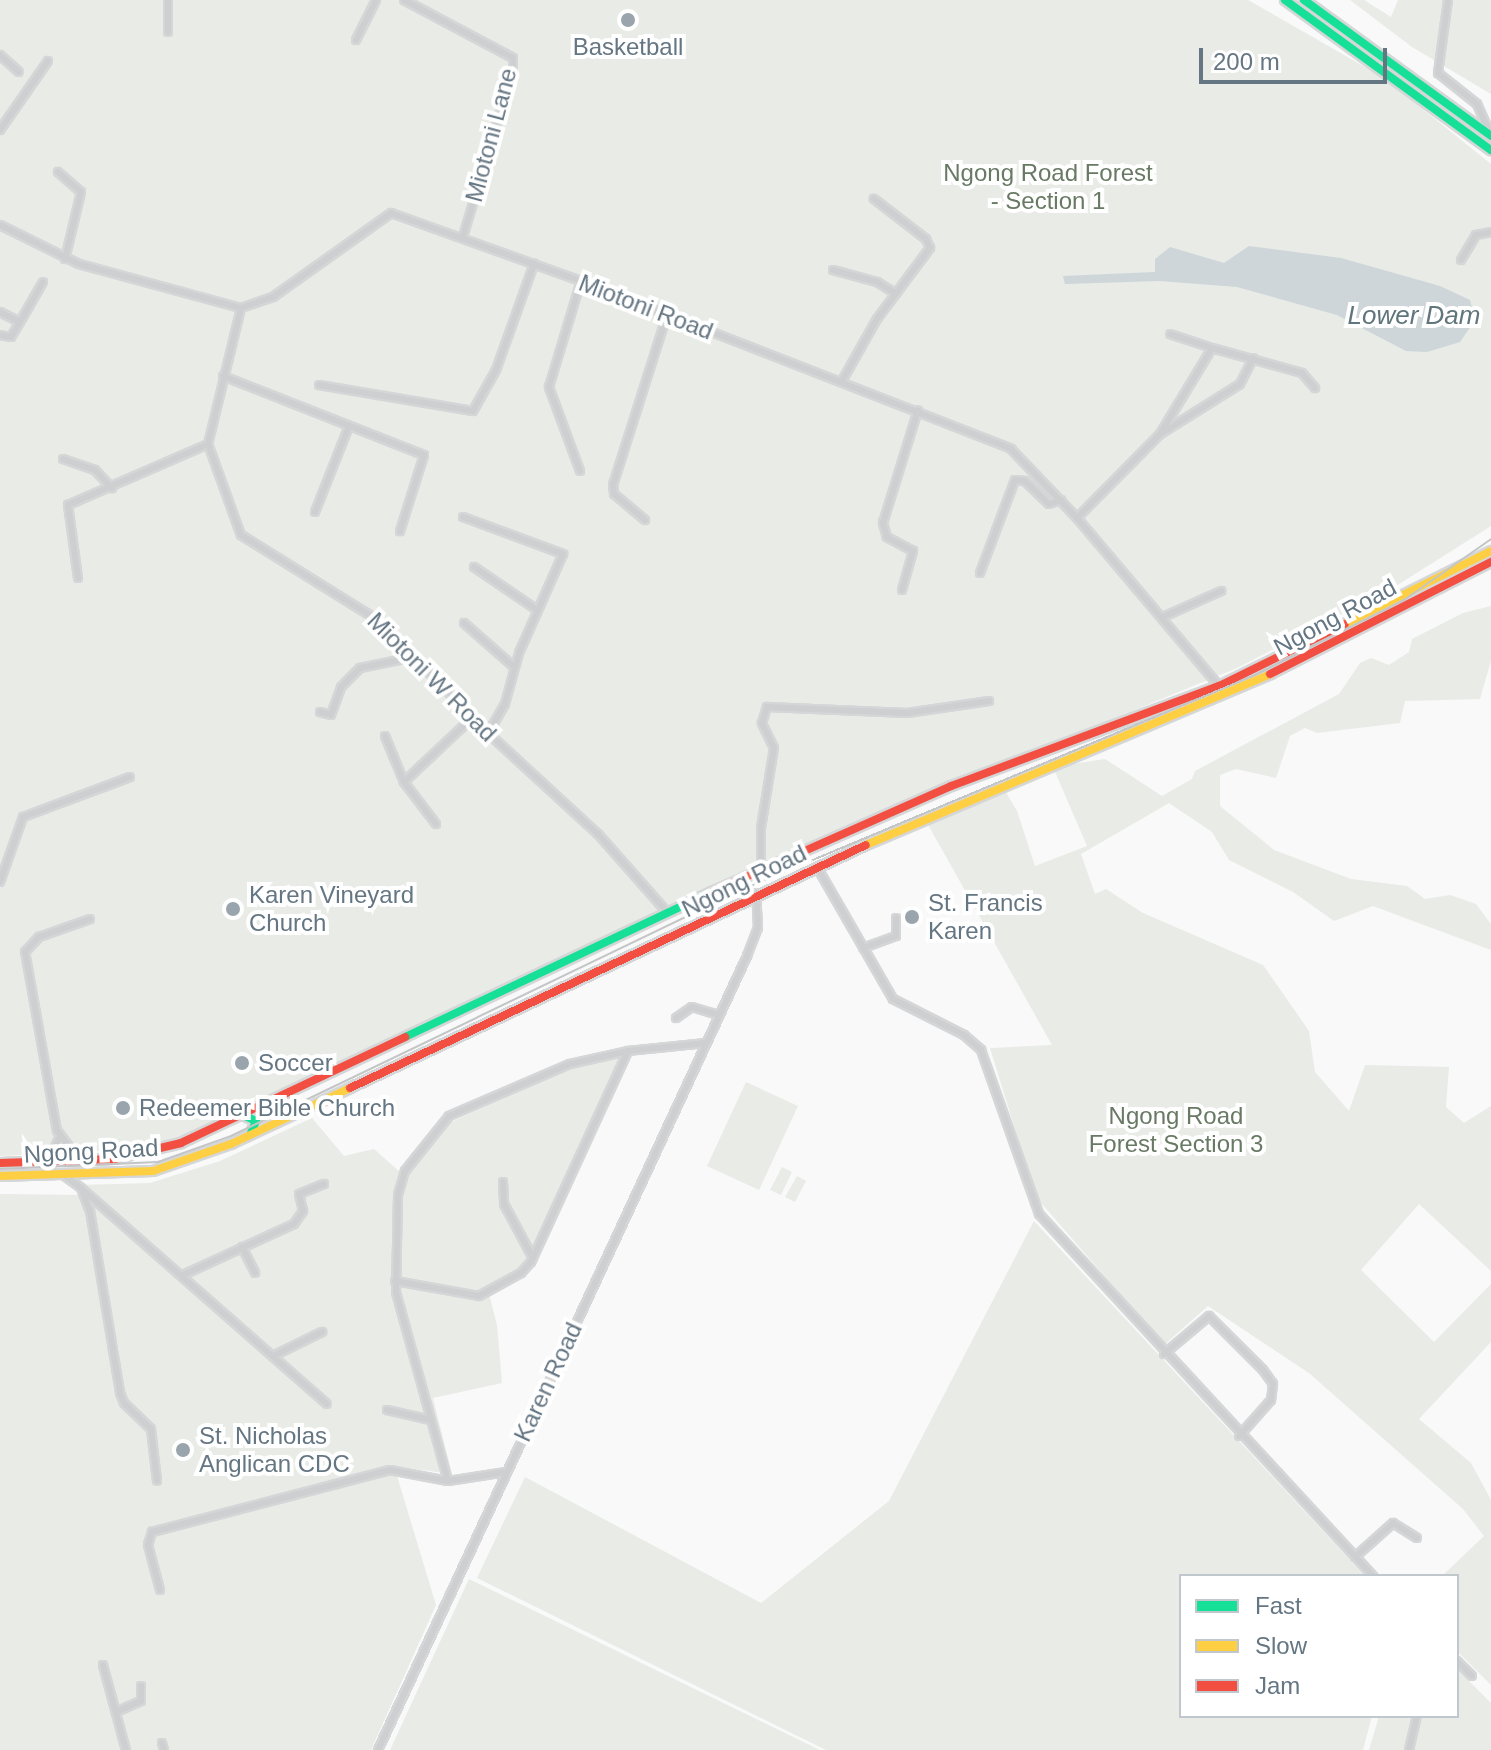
<!DOCTYPE html>
<html>
<head>
<meta charset="utf-8">
<style>
	body { margin:0 }
	#map { position:relative; width:1491px; height:1750px; overflow:hidden; background:#f9f9f9; font-family:Arial,sans-serif }
	div>[style] { position:absolute }
	[style*='--x'] { left:calc(var(--x)*1px); top:calc(var(--y)*1px); width:calc(var(--w)*1px); rotate:calc(var(--a)*1deg) }
	.green>* { inset:0; background:#e8ebe6 }
	.water>* { inset:0; background:#ced6d9 }
	.roads { filter:drop-shadow(2px 0 #d5d6d7) drop-shadow(-2px 0 #d5d6d7) drop-shadow(0 2px #d5d6d7) drop-shadow(0 -2px #d5d6d7) }
	.street>* { height:6px; margin:-3px; padding:0 3px; transform-origin:3px; border-radius:3px; background:#cecfd0 }
	.fast>* { height:8px; margin:-4px; padding:0 4px; transform-origin:4px; border-radius:4px; background:#16e098 }
	.slow>* { height:8px; margin:-4px; padding:0 4px; transform-origin:4px; border-radius:4px; background:#ffcf43 }
	.jam>* { height:8px; margin:-4px; padding:0 4px; transform-origin:4px; border-radius:4px; background:#f24e42 }
	.tram>* { height:2px; margin:-1px; padding:0 1px; transform-origin:1px; border-radius:1px; background:#c3c5c6 }
	.dots>* { width:22px; height:22px; translate:-50% -50%; box-sizing:border-box; border:4px solid #fff; border-radius:50% }
	span { translate:-50% -50%; white-space:nowrap; text-align:center; line-height:1.15; -webkit-text-stroke:8px #fff; paint-order:stroke }
	.poi-label { font-size:24px; color:#657683 }
	.left { translate:0 -50%; text-align:left }
	.street-label { font-size:24px; color:#657683 }
	.park-label { font-size:24px; color:#687a64 }
	.water-label { font-size:26px; color:#60757c; font-style:italic }
	.legend { position:absolute; left:1179px; top:1574px; width:280px; height:144px; box-sizing:border-box; background:#fff; border:2px solid #c1c8cd; margin:0; padding:10px 14px; list-style:none; font-size:24px; color:#657683 }
	.legend li { display:flex; align-items:center; gap:16px; height:40px }
	.legend b { width:40px; border:2px solid #c1c8cd }
	.scale { position:absolute; left:1199px; top:48px; width:188px; height:36px; box-sizing:border-box; border:4px solid #657683; border-top:0; padding-left:10px; font-size:24px; line-height:28px; white-space:nowrap; color:#657683; -webkit-text-stroke:6px #fff; paint-order:stroke }
</style>
</head>
<body>
<div id="map">
	<div class="green">
		<i style="clip-path:polygon(0 0,1248px 0,1384px 78px,1491px 164px,1491px 526px,1396px 586px,1237px 668px,732px 876px,195px 1131px,154px 1148px,0 1156px)"></i>
		<i style="clip-path:polygon(1350px 0,1364px 0,1391px 17px,1398px 0,1491px 0,1491px 94px,1412px 47px)"></i>
		<i style="clip-path:polygon(1491px 606px,1491px 661px,1480px 699px,1405px 701px,1400px 723px,1317px 733px,1305px 728px,1290px 736px,1276px 778px,1236px 769px,1220px 775px,1220px 806px,1274px 850px,1351px 879px,1407px 886px,1425px 899px,1450px 895px,1476px 904px,1491px 924px,1491px 950px,1373px 906px,1334px 921px,1293px 892px,1229px 860px,1212px 832px,1169px 803px,1081px 854px,1095px 894px,1106px 889px,1143px 913px,1263px 965px,1309px 1031px,1315px 1072px,1349px 1111px,1365px 1065px,1449px 1067px,1446px 1107px,1464px 1123px,1491px 1106px,1491px 1271px,1419px 1204px,1361px 1270px,1434px 1342px,1491px 1284px,1491px 1342px,1419px 1419px,1471px 1463px,1491px 1500px,1491px 1685px,1457px 1651px,1457px 1576px,1442px 1576px,1484px 1536px,1463px 1509px,1309px 1373px,1208px 1306px,1164px 1345px,1036px 1197px,990px 1048px,1052px 1045px,927px 823px,1004px 789px,1017px 811px,1035px 866px,1087px 846px,1053px 767px,1105px 759px,1162px 796px,1192px 779px,1195px 771px,1339px 694px,1360px 663px,1371px 658px,1389px 665px,1409px 652px,1412px 639px,1463px 613px)"></i>
		<i style="clip-path:polygon(622px 1056px,525px 1265px,488px 1290px,497px 1325px,502px 1383px,433px 1398px,452px 1474px,394px 1466px,436px 1605px,371px 1750px,0 1750px,0 1194px,81px 1195px,113px 1352px,119px 1351px,81px 1185px,150px 1183px,220px 1161px,312px 1118px,344px 1156px,374px 1149px,400px 1172px,451px 1122px,575px 1067px)"></i>
		<i style="clip-path:polygon(746px 1082px,798px 1106px,759px 1190px,707px 1166px)"></i>
		<i style="clip-path:polygon(782px 1167px,792px 1172px,781px 1195px,770px 1190px)"></i>
		<i style="clip-path:polygon(797px 1176px,806px 1181px,795px 1202px,785px 1197px)"></i>
		<i style="clip-path:polygon(1034px 1221px,1365px 1576px,1181px 1576px,1181px 1716px,1372px 1716px,1363px 1750px,826px 1750px,477px 1578px,525px 1477px,761px 1603px,889px 1501px)"></i>
		<i style="clip-path:polygon(469px 1579px,820px 1750px,390px 1750px)"></i>
		<i style="clip-path:polygon(1457px 1669px,1491px 1703px,1491px 1750px,1369px 1750px,1379px 1716px,1457px 1716px)"></i>
	</div>
	<div class="water">
		<i style="clip-path:polygon(1249px 246px,1341px 258px,1440px 286px,1470px 300px,1475px 320px,1460px 342px,1427px 352px,1406px 351px,1337px 315px,1237px 287px,1160px 281px,1065px 284px,1063px 276px,1155px 272px,1155px 259px,1170px 247px,1224px 263px)"></i>
	</div>
	<div class="roads">
		<div class="street">
			<i style="--x:404;--y:0;--w:123;--a:28"></i>
			<i style="--x:513;--y:58;--w:12;--a:90"></i>
			<i style="--x:513;--y:70;--w:174;--a:106.7"></i>
			<i style="--x:1448;--y:0;--w:74;--a:97.8"></i>
			<i style="--x:1438;--y:73;--w:50;--a:38.5"></i>
			<i style="--x:1477;--y:104;--w:32;--a:66"></i>
			<i style="--x:168;--y:32;--w:32;--a:-90"></i>
			<i style="--x:356;--y:40;--w:45;--a:-63.4"></i>
			<i style="--x:0;--y:55;--w:25;--a:42"></i>
			<i style="--x:0;--y:130;--w:84;--a:-55.2"></i>
			<i style="--x:58;--y:172;--w:30;--a:41"></i>
			<i style="--x:81;--y:192;--w:69;--a:103.4"></i>
			<i style="--x:0;--y:225;--w:88;--a:26.3"></i>
			<i style="--x:79;--y:264;--w:168;--a:15.2"></i>
			<i style="--x:241;--y:308;--w:34;--a:-19"></i>
			<i style="--x:273;--y:297;--w:145;--a:-35.4"></i>
			<i style="--x:391;--y:213;--w:202;--a:19.7"></i>
			<i style="--x:581;--y:281;--w:462;--a:21.3"></i>
			<i style="--x:1011;--y:449;--w:95;--a:46.3"></i>
			<i style="--x:1077;--y:518;--w:220;--a:49.8"></i>
			<i style="--x:1461;--y:260;--w:29;--a:-59"></i>
			<i style="--x:1476;--y:235;--w:15;--a:-11"></i>
			<i style="--x:833;--y:270;--w:46;--a:15.3"></i>
			<i style="--x:877;--y:282;--w:22;--a:32"></i>
			<i style="--x:241;--y:308;--w:140;--a:103.6"></i>
			<i style="--x:208;--y:444;--w:97;--a:70.1"></i>
			<i style="--x:241;--y:535;--w:159;--a:31.9"></i>
			<i style="--x:376;--y:619;--w:160;--a:45.5"></i>
			<i style="--x:488;--y:733;--w:149;--a:42.6"></i>
			<i style="--x:598;--y:834;--w:104;--a:48.5"></i>
			<i style="--x:0;--y:312;--w:22;--a:27"></i>
			<i style="--x:20;--y:322;--w:17;--a:121"></i>
			<i style="--x:11;--y:337;--w:11;--a:-170"></i>
			<i style="--x:20;--y:322;--w:46;--a:-60.1"></i>
			<i style="--x:1212;--y:348;--w:93;--a:15.5"></i>
			<i style="--x:1302;--y:373;--w:20;--a:49"></i>
			<i style="--x:223;--y:376;--w:216;--a:21.5"></i>
			<i style="--x:424;--y:455;--w:80;--a:107.5"></i>
			<i style="--x:842;--y:381;--w:71;--a:-60.6"></i>
			<i style="--x:877;--y:319;--w:89;--a:-53.3"></i>
			<i style="--x:930;--y:248;--w:10;--a:-114"></i>
			<i style="--x:926;--y:239;--w:66;--a:-142.4"></i>
			<i style="--x:319;--y:385;--w:156;--a:9.6"></i>
			<i style="--x:473;--y:411;--w:47;--a:-60.7"></i>
			<i style="--x:496;--y:370;--w:113;--a:-70.3"></i>
			<i style="--x:1162;--y:433;--w:92;--a:-32.1"></i>
			<i style="--x:1240;--y:384;--w:29;--a:-63"></i>
			<i style="--x:63;--y:459;--w:34;--a:19"></i>
			<i style="--x:95;--y:470;--w:25;--a:47"></i>
			<i style="--x:580;--y:471;--w:90;--a:-110.3"></i>
			<i style="--x:549;--y:387;--w:111;--a:-73.2"></i>
			<i style="--x:315;--y:512;--w:92;--a:-68.4"></i>
			<i style="--x:463;--y:517;--w:107;--a:20.3"></i>
			<i style="--x:563;--y:554;--w:108;--a:114"></i>
			<i style="--x:519;--y:653;--w:53;--a:105.4"></i>
			<i style="--x:505;--y:704;--w:34;--a:120"></i>
			<i style="--x:1077;--y:518;--w:118;--a:-45.3"></i>
			<i style="--x:1160;--y:434;--w:100;--a:-58.8"></i>
			<i style="--x:1212;--y:348;--w:44;--a:-161.6"></i>
			<i style="--x:645;--y:520;--w:40;--a:-140"></i>
			<i style="--x:614;--y:494;--w:9;--a:-96"></i>
			<i style="--x:613;--y:485;--w:178;--a:-72.4"></i>
			<i style="--x:474;--y:567;--w:76;--a:34.3"></i>
			<i style="--x:980;--y:573;--w:99;--a:-69.4"></i>
			<i style="--x:1015;--y:480;--w:10;--a:6"></i>
			<i style="--x:1025;--y:481;--w:33;--a:44"></i>
			<i style="--x:1049;--y:504;--w:13;--a:-18"></i>
			<i style="--x:78;--y:578;--w:74;--a:-97.8"></i>
			<i style="--x:68;--y:505;--w:153;--a:-23.5"></i>
			<i style="--x:902;--y:590;--w:41;--a:-74.2"></i>
			<i style="--x:913;--y:551;--w:30;--a:-152"></i>
			<i style="--x:887;--y:537;--w:15;--a:-106"></i>
			<i style="--x:883;--y:523;--w:118;--a:-72.8"></i>
			<i style="--x:1163;--y:617;--w:64;--a:-24.1"></i>
			<i style="--x:464;--y:623;--w:67;--a:41.3"></i>
			<i style="--x:320;--y:712;--w:11;--a:15"></i>
			<i style="--x:331;--y:715;--w:30;--a:-70"></i>
			<i style="--x:341;--y:687;--w:27;--a:-45"></i>
			<i style="--x:360;--y:668;--w:55;--a:-11.5"></i>
			<i style="--x:385;--y:736;--w:50;--a:67.6"></i>
			<i style="--x:436;--y:824;--w:53;--a:-127.3"></i>
			<i style="--x:404;--y:782;--w:93;--a:-43.3"></i>
			<i style="--x:817;--y:867;--w:152;--a:60.1"></i>
			<i style="--x:893;--y:999;--w:80;--a:26.9"></i>
			<i style="--x:964;--y:1035;--w:23;--a:41"></i>
			<i style="--x:981;--y:1050;--w:174;--a:70.5"></i>
			<i style="--x:1039;--y:1214;--w:493;--a:47.3"></i>
			<i style="--x:761;--y:871;--w:43;--a:-90"></i>
			<i style="--x:761;--y:828;--w:81;--a:-80.8"></i>
			<i style="--x:774;--y:748;--w:28;--a:-116"></i>
			<i style="--x:762;--y:723;--w:17;--a:-73"></i>
			<i style="--x:767;--y:707;--w:140;--a:2.5"></i>
			<i style="--x:907;--y:713;--w:83;--a:-8.3"></i>
			<i style="--x:0;--y:882;--w:69;--a:-70.5"></i>
			<i style="--x:23;--y:817;--w:114;--a:-20.5"></i>
			<i style="--x:863;--y:948;--w:35;--a:-20"></i>
			<i style="--x:896;--y:936;--w:18;--a:-90"></i>
			<i style="--x:676;--y:1018;--w:19;--a:-35"></i>
			<i style="--x:692;--y:1007;--w:28;--a:17"></i>
			<i style="--x:48;--y:1161;--w:25;--a:-64"></i>
			<i style="--x:80;--y:1161;--w:38;--a:-127"></i>
			<i style="--x:57;--y:1131;--w:182;--a:-100.1"></i>
			<i style="--x:25;--y:952;--w:21;--a:-47"></i>
			<i style="--x:39;--y:937;--w:54;--a:-19.4"></i>
			<i style="--x:62;--y:1174;--w:24;--a:36"></i>
			<i style="--x:81;--y:1188;--w:25;--a:69"></i>
			<i style="--x:90;--y:1211;--w:184;--a:80.6"></i>
			<i style="--x:120;--y:1393;--w:11;--a:68"></i>
			<i style="--x:124;--y:1403;--w:37;--a:44"></i>
			<i style="--x:151;--y:1429;--w:52;--a:83.4"></i>
			<i style="--x:503;--y:1182;--w:22;--a:87"></i>
			<i style="--x:504;--y:1204;--w:61;--a:61.8"></i>
			<i style="--x:81;--y:1188;--w:327;--a:41.3"></i>
			<i style="--x:242;--y:1247;--w:29;--a:63"></i>
			<i style="--x:183;--y:1275;--w:122;--a:-24.7"></i>
			<i style="--x:294;--y:1224;--w:16;--a:-55"></i>
			<i style="--x:303;--y:1211;--w:17;--a:-103"></i>
			<i style="--x:299;--y:1194;--w:27;--a:-22"></i>
			<i style="--x:395;--y:1281;--w:85;--a:10.1"></i>
			<i style="--x:479;--y:1296;--w:48;--a:-28.7"></i>
			<i style="--x:521;--y:1273;--w:15;--a:-48"></i>
			<i style="--x:531;--y:1262;--w:232;--a:-65.3"></i>
			<i style="--x:628;--y:1051;--w:78;--a:-5.9"></i>
			<i style="--x:1164;--y:1354;--w:59;--a:-40.2"></i>
			<i style="--x:1209;--y:1316;--w:76;--a:45"></i>
			<i style="--x:1263;--y:1370;--w:17;--a:54"></i>
			<i style="--x:1273;--y:1384;--w:16;--a:97"></i>
			<i style="--x:1271;--y:1400;--w:48;--a:131.6"></i>
			<i style="--x:273;--y:1356;--w:55;--a:-26.1"></i>
			<i style="--x:387;--y:1410;--w:45;--a:12.8"></i>
			<i style="--x:448;--y:1481;--w:196;--a:-105.4"></i>
			<i style="--x:396;--y:1292;--w:97;--a:-88.8"></i>
			<i style="--x:398;--y:1195;--w:25;--a:-74"></i>
			<i style="--x:405;--y:1171;--w:70;--a:-51.3"></i>
			<i style="--x:449;--y:1116;--w:132;--a:-23.3"></i>
			<i style="--x:570;--y:1064;--w:59;--a:-12.6"></i>
			<i style="--x:1355;--y:1557;--w:51;--a:-41.8"></i>
			<i style="--x:1393;--y:1523;--w:28;--a:32"></i>
			<i style="--x:160;--y:1590;--w:47;--a:-104.9"></i>
			<i style="--x:148;--y:1545;--w:14;--a:-73"></i>
			<i style="--x:152;--y:1532;--w:246;--a:-14.6"></i>
			<i style="--x:390;--y:1470;--w:59;--a:10.7"></i>
			<i style="--x:448;--y:1481;--w:59;--a:-8.8"></i>
			<i style="--x:1457;--y:1661;--w:21;--a:45"></i>
			<i style="--x:103;--y:1665;--w:88;--a:74.9"></i>
			<i style="--x:116;--y:1712;--w:27;--a:-24"></i>
			<i style="--x:141;--y:1701;--w:15;--a:-90"></i>
			<i style="--x:162;--y:1743;--w:7;--a:74"></i>
			<i style="--x:378;--y:1750;--w:876;--a:-65.07"></i>
			<i style="--x:747;--y:956;--w:30;--a:-69"></i>
			<i style="--x:758;--y:928;--w:35;--a:-93"></i>
			<i style="--x:1409;--y:1750;--w:35;--a:-77"></i>
		</div>
		<div class="fast">
			<i style="--x:1285;--y:0;--w:255;--a:36.1"></i>
			<i style="--x:1304;--y:0;--w:231;--a:36"></i>
			<i style="--x:405;--y:1037;--w:340;--a:-25.3"></i>
			<i style="--x:243;--y:1115;--w:14;--a:25"></i>
			<i style="--x:256;--y:1121;--w:13;--a:113"></i>
		</div>
		<div class="slow">
			<i style="--x:1345;--y:624;--w:163;--a:-26.6"></i>
			<i style="--x:866;--y:845;--w:439;--a:-22.9"></i>
			<i style="--x:282;--y:1096;--w:13;--a:94"></i>
			<i style="--x:281;--y:1109;--w:14;--a:17"></i>
			<i style="--x:0;--y:1176;--w:153;--a:-1.9"></i>
			<i style="--x:153;--y:1171;--w:83;--a:-19.1"></i>
			<i style="--x:231;--y:1144;--w:132;--a:-25.2"></i>
		</div>
		<div class="jam">
			<i style="--x:1270;--y:674;--w:248;--a:-26.9"></i>
			<i style="--x:712;--y:892;--w:261;--a:-23.9"></i>
			<i style="--x:951;--y:786;--w:286;--a:-20.5"></i>
			<i style="--x:1219;--y:686;--w:140;--a:-26.2"></i>
			<i style="--x:350;--y:1088;--w:570;--a:-25.22"></i>
			<i style="--x:0;--y:1163;--w:114;--a:-2"></i>
			<i style="--x:114;--y:1159;--w:69;--a:-13.4"></i>
			<i style="--x:181;--y:1143;--w:248;--a:-25.3"></i>
		</div>
	</div>
	<div class="tram">
		<i style="--x:0;--y:1169;--w:158;--a:-2.5"></i>
		<i style="--x:158;--y:1162;--w:77;--a:-19.6"></i>
		<i style="--x:231;--y:1136;--w:574;--a:-25.72"></i>
		<i style="--x:748;--y:887;--w:550;--a:-22.69"></i>
		<i style="--x:1255;--y:675;--w:167;--a:-26.7"></i>
		<i style="--x:1404;--y:600;--w:106;--a:-35"></i>
	</div>
	<div class="dots">
		<i style="left:628px;top:20px;background:#99a4ac"></i>
		<i style="left:233px;top:909px;background:#99a4ac"></i>
		<i style="left:912px;top:917px;background:#99a4ac"></i>
		<i style="left:242px;top:1063px;background:#99a4ac"></i>
		<i style="left:123px;top:1108px;background:#99a4ac"></i>
		<i style="left:183px;top:1450px;background:#99a4ac"></i>
	</div>
	<div class="poi-label">
		<span style="left:628px;top:47px">Basketball</span>
		<span class="left" style="left:249px;top:909px">Karen Vineyard<br>Church</span>
		<span class="left" style="left:928px;top:917px">St. Francis<br>Karen</span>
		<span class="left" style="left:258px;top:1063px">Soccer</span>
		<span class="left" style="left:139px;top:1108px">Redeemer Bible Church</span>
		<span class="left" style="left:199px;top:1450px">St. Nicholas<br>Anglican CDC</span>
	</div>
	<div class="street-label">
		<span style="left:491px;top:135px;rotate:-75deg">Miotoni Lane</span>
		<span style="left:646px;top:307px;rotate:21deg">Miotoni Road</span>
		<span style="left:1335px;top:617px;rotate:-28deg">Ngong Road</span>
		<span style="left:432px;top:677px;rotate:45deg">Miotoni W Road</span>
		<span style="left:744px;top:881px;rotate:-26deg">Ngong Road</span>
		<span style="left:91px;top:1151px;rotate:-3deg">Ngong Road</span>
		<span style="left:548px;top:1382px;rotate:-65deg">Karen Road</span>
	</div>
	<div class="park-label">
		<span style="left:1048px;top:187px">Ngong Road Forest<br>- Section 1</span>
		<span style="left:1176px;top:1130px">Ngong Road<br>Forest Section 3</span>
	</div>
	<div class="water-label">
		<span style="left:1414px;top:316px">Lower Dam</span>
	</div>
	<ul class="legend">
	<li><b style="height:10px;background:#16e098"></b>Fast</li>
	<li><b style="height:10px;background:#ffcf43"></b>Slow</li>
	<li><b style="height:10px;background:#f24e42"></b>Jam</li>
	</ul>
	<div class="scale">200 m</div>
</div>
</body>
</html>
